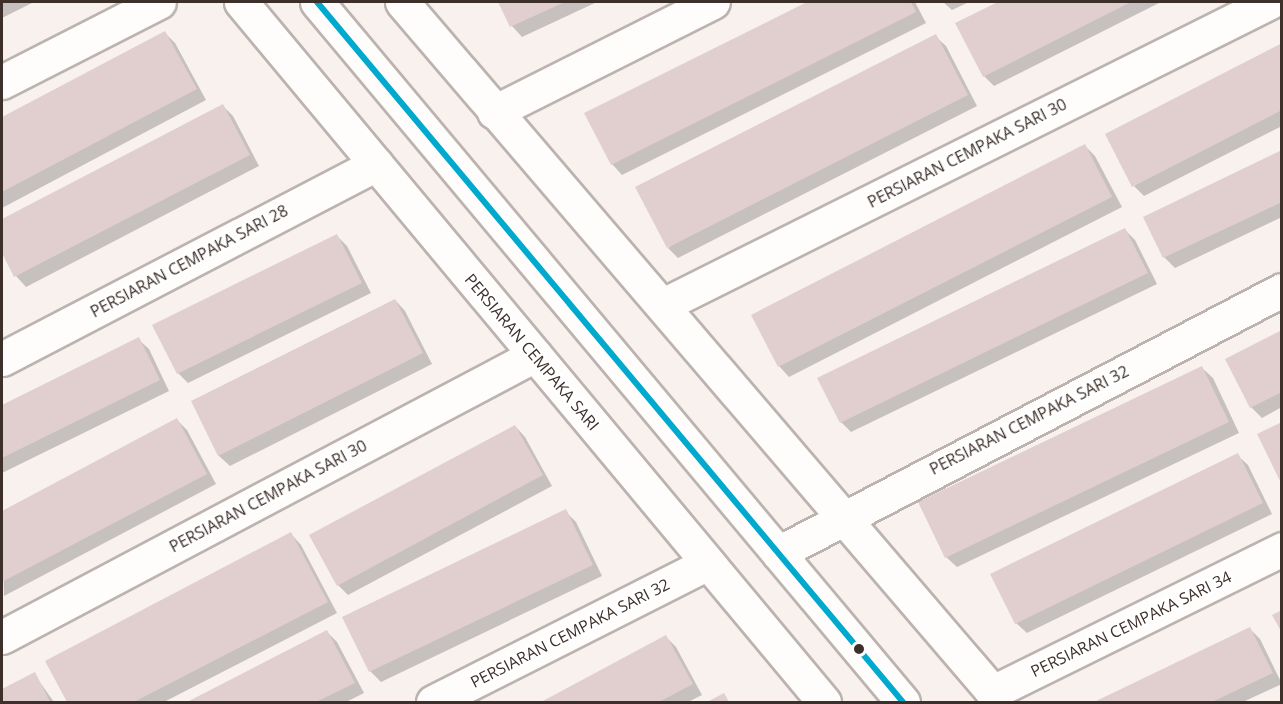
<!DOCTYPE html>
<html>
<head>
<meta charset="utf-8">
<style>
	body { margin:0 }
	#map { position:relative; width:1283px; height:704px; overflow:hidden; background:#f8f1ee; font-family:"Open Sans",sans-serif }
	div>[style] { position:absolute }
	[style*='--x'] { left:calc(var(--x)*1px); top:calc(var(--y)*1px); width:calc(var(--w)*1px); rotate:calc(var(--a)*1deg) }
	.shadow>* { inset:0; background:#0003 }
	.building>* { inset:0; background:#e0cfce }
	.roads { filter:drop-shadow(2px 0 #bcb3af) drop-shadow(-2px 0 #bcb3af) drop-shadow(0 2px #bcb3af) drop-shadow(0 -2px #bcb3af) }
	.street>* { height:33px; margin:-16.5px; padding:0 16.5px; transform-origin:16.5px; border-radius:16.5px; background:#fefdfc }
	.secondary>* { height:33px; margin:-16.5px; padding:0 16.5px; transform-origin:16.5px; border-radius:16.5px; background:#fefdfc }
	.bus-1>* { height:6px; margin:-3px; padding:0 3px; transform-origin:3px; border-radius:3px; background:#00a9ce }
	.dots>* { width:16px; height:16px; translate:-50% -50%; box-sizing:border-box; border:3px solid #fff; border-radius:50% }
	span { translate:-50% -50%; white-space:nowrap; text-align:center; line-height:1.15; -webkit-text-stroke:5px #fff; paint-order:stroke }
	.street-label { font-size:16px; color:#3d302a }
	.frame { position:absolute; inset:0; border:3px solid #3d302a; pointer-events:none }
</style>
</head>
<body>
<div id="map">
	<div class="shadow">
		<i style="clip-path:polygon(2px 2px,34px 2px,2px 18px)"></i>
		<i style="clip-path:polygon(500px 2px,597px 2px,522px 37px,512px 26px)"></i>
		<i style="clip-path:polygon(810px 2px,915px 2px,926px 23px,622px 175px,612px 164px,586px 114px)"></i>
		<i style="clip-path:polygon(943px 2px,969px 2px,952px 10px)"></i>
		<i style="clip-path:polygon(1001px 2px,1161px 2px,994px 86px,984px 76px,957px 24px)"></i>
		<i style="clip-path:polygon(165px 33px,175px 43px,206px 100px,2px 208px,2px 119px)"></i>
		<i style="clip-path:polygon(935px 36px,946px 46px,977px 106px,678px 258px,668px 248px)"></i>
		<i style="clip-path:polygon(1282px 45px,1282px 126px,1144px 196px,1134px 186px)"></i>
		<i style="clip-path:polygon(223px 106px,233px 116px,259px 166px,26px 287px,16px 276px,2px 249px,2px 221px)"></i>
		<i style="clip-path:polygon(1085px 146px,1095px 156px,1122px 207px,789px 377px,779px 366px)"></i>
		<i style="clip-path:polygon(1282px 152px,1282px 217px,1175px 268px,1164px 257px,1145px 217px)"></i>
		<i style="clip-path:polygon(1125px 230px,1135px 240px,1157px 284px,851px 432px,841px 422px)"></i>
		<i style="clip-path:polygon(337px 236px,347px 246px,371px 293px,188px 383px,178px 373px)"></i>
		<i style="clip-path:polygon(395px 300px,405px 311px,432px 364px,230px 466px,219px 456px,193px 402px)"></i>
		<i style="clip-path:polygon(1282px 331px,1282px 407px,1262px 418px,1251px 407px)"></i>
		<i style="clip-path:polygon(138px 339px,149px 349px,169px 391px,2px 473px,2px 406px)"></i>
		<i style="clip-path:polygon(1202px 368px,1213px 378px,1239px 433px,957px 567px,946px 557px)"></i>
		<i style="clip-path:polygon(177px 420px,187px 430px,216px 484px,4px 596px,2px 512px)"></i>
		<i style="clip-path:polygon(515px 426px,525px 437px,552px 486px,348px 595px,338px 585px)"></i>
		<i style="clip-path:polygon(1237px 455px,1248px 465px,1272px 514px,1027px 633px,1016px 623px)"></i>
		<i style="clip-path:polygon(565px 511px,576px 522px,602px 576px,381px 682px,370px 671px)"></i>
		<i style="clip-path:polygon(291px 534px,301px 545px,337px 613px,164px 702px,69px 702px,47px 661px)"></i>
		<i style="clip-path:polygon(1250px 629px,1260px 639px,1282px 684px,1243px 702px,1098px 702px)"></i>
		<i style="clip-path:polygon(327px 632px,337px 642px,364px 693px,346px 702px,190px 702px)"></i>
		<i style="clip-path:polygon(666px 637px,676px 647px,702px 695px,688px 702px,544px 702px)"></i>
		<i style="clip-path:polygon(34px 674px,54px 702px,2px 702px,2px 691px)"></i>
	</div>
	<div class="building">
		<i style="clip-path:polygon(498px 2px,565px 2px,510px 27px)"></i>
		<i style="clip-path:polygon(807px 2px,911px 2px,916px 12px,611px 165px,584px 113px)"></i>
		<i style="clip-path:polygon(998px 2px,1131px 2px,983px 77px,955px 23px)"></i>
		<i style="clip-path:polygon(165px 31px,197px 89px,2px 192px,2px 117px)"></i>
		<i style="clip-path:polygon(936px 34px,968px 95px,667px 248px,635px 187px)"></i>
		<i style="clip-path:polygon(1282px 43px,1282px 110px,1132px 187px,1105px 134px)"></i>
		<i style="clip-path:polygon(223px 104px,250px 155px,14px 277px,2px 253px,2px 219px)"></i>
		<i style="clip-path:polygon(1085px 144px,1112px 197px,778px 367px,751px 315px)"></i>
		<i style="clip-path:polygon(1282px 150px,1282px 202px,1163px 258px,1143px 217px)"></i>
		<i style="clip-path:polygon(1125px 228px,1148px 273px,840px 423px,817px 378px)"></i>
		<i style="clip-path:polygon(337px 234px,362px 283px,177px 374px,152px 325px)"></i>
		<i style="clip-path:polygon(395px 299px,423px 353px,218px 456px,191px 401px)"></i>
		<i style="clip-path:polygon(1282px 330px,1282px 392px,1250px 408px,1225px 359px)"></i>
		<i style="clip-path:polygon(139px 337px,160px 380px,2px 458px,2px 405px)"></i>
		<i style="clip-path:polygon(1202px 366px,1229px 422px,945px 558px,918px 502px)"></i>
		<i style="clip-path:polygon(177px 418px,207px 474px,2px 582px,2px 511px)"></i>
		<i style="clip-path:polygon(1282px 422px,1282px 485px,1257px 434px)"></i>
		<i style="clip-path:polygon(515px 425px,543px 475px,337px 586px,309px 535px)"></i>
		<i style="clip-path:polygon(1238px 453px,1263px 503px,1015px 624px,990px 574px)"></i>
		<i style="clip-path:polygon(566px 509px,593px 565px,369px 672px,342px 617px)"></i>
		<i style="clip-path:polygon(291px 532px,328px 602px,134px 702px,67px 702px,45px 661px)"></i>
		<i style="clip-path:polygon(1282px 610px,1282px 633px,1272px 615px)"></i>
		<i style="clip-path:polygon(1250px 627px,1273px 673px,1212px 702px,1094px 702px)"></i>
		<i style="clip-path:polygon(327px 630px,355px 683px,316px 702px,187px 702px)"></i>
		<i style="clip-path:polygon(666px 635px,693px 684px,659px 702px,541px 702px)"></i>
		<i style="clip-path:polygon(35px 672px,50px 702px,2px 702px,2px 689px)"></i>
		<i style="clip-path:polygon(724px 693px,729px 702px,707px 702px)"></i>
	</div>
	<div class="roads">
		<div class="street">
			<i style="--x:241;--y:2;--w:911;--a:50.21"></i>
			<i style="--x:402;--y:2;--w:904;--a:49.44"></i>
			<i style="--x:990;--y:689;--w:9;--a:0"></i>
			<i style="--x:999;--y:689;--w:316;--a:-26.3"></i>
			<i style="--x:2;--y:82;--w:176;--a:-27"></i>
			<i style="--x:494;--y:112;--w:245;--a:-26.7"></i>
			<i style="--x:663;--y:305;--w:678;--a:-26.53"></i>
			<i style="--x:2;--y:359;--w:422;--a:-27.5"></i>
			<i style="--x:778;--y:553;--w:568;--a:-27.56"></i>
			<i style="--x:2;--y:637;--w:603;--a:-27.88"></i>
			<i style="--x:433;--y:702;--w:308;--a:-26.8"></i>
		</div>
		<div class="secondary">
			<i style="--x:317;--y:2;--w:913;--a:50.07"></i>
		</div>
	</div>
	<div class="bus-1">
		<i style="--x:317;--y:2;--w:913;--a:50.07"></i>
	</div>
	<div class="dots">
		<i style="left:859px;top:649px;background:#3d302a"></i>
	</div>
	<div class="street-label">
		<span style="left:967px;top:153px;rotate:-27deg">PERSIARAN CEMPAKA SARI 30</span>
		<span style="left:189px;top:261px;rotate:-28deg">PERSIARAN CEMPAKA SARI 28</span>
		<span style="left:532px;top:352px;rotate:50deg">PERSIARAN CEMPAKA SARI</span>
		<span style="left:1029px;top:420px;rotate:-27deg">PERSIARAN CEMPAKA SARI 32</span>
		<span style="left:268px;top:496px;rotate:-28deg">PERSIARAN CEMPAKA SARI 30</span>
		<span style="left:1131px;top:624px;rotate:-26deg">PERSIARAN CEMPAKA SARI 34</span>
		<span style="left:570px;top:633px;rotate:-27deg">PERSIARAN CEMPAKA SARI 32</span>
	</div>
	<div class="frame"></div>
</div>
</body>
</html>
